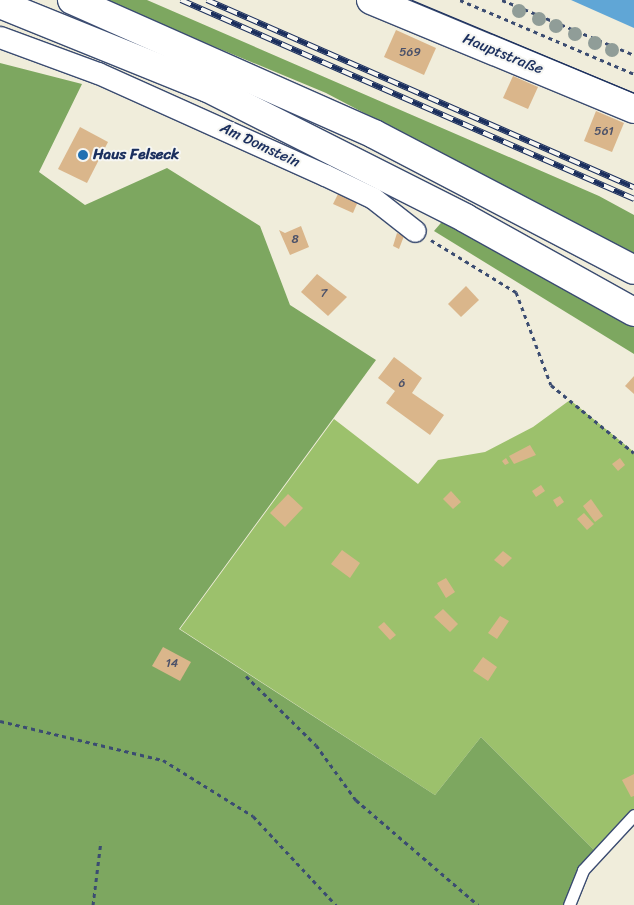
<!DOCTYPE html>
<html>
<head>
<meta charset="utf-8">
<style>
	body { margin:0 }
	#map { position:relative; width:634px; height:905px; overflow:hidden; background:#f0eddb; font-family:Sriracha,sans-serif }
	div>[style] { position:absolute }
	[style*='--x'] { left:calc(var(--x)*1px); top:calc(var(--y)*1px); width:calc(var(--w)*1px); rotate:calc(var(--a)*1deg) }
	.green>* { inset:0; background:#9cc16c }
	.forest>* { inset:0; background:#7da760 }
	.water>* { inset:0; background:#60a6d6 }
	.building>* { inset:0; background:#dab68b }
	.path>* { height:3px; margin-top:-1.5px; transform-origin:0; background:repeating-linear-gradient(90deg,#3b4c71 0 4px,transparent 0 8px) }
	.roads { filter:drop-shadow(1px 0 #3b4c71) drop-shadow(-1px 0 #3b4c71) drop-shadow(0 1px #3b4c71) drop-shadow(0 -1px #3b4c71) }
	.lane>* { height:11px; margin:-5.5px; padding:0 5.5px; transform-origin:5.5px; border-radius:5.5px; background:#fff }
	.street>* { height:21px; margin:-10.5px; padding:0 10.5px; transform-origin:10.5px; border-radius:10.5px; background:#fff }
	.secondary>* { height:28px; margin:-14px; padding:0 14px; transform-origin:14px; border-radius:14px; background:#fff }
	.highway>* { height:28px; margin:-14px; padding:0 14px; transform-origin:14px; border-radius:14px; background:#fff }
	.tram>* { height:1px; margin:-0.5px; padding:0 0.5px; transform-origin:0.5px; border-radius:0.5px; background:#1b2f5e }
	.rail>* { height:5.5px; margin-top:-2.75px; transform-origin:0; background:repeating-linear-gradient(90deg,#f6f6f2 0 11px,#1b2f5e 0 22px); box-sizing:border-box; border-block:1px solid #1b2f5e }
	.trees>* { width:14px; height:14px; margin:-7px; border-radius:50%; background:#909d98 }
	.dots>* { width:14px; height:14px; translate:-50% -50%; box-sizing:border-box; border:2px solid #f6f6f2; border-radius:50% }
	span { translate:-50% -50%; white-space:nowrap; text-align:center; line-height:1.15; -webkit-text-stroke:4px #f6f6f2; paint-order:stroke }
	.number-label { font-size:12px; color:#4b5169 }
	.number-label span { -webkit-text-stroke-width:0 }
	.street-label { font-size:15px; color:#1b2f5e }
	.poi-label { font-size:15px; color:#1b2f5e; font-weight:700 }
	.left { translate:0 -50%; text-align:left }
</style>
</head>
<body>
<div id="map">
	<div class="green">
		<i style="clip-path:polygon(570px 400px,634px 452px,634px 814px,596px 852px,481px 737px,435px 795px,180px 629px,334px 419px,418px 484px,438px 460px,485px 452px,533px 427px)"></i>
	</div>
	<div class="forest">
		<i style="clip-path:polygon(102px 0,147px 0,599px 196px,634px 215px,634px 255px,326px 93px)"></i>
		<i style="clip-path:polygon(0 63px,82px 84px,39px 172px,85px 205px,167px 168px,260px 226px,290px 305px,376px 360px,179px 629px,435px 795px,481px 737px,596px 852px,568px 905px,0 905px)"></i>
		<i style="clip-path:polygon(446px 217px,634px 325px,634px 354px,434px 231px)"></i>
	</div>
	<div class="water">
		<i style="clip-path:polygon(571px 0,634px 0,634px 28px)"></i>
	</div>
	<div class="building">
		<i style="clip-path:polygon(396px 30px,436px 48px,424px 75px,384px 57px)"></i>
		<i style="clip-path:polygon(513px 76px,538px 87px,528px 109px,503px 98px)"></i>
		<i style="clip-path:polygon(596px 111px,624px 123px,612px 152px,584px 141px)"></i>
		<i style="clip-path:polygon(80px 127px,108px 142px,87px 183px,58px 169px)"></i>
		<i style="clip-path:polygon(340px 190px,359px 199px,353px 213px,333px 204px)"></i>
		<i style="clip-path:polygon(301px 226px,309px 247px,290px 255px,279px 230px,285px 233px)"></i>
		<i style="clip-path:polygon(397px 233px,404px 236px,399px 249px,393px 246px)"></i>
		<i style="clip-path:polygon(317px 274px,347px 297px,328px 316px,301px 292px)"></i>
		<i style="clip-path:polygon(466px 286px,479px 300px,461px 317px,448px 304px)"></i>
		<i style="clip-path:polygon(394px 357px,422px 378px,412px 393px,444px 415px,430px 435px,386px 403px,395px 391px,378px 378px)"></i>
		<i style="clip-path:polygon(634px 376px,634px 394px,625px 386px)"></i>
		<i style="clip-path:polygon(530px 445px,536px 455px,514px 464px,509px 456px)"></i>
		<i style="clip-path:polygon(506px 458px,509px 463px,505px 465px,502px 461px)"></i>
		<i style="clip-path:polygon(620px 458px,625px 465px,618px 471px,612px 464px)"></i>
		<i style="clip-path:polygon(541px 485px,545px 491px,536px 497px,532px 491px)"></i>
		<i style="clip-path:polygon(451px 491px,461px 502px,453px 509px,443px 499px)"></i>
		<i style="clip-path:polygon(288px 494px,303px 508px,285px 527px,270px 513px)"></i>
		<i style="clip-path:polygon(560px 496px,564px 502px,557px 507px,553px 500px)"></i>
		<i style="clip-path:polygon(591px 499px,603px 516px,595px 522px,583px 506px)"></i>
		<i style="clip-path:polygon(584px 513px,594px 524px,587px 530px,577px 519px)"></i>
		<i style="clip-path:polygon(342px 550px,360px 563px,350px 578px,331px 564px)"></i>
		<i style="clip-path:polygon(503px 551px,512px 558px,503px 567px,494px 560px)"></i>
		<i style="clip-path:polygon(446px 578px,455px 592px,446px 598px,437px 583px)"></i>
		<i style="clip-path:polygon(443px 609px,458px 624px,450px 632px,434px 617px)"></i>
		<i style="clip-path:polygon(500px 616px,509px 621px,497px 639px,488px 633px)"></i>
		<i style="clip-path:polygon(384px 622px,396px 635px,390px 640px,378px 627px)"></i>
		<i style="clip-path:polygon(163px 647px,191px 662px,180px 681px,152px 666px)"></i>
		<i style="clip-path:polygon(483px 657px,497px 667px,488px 681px,473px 671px)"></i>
		<i style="clip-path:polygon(634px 774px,634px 796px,631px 797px,622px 780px)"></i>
	</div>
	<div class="path">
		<i style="--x:460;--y:0;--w:189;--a:23"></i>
		<i style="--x:502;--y:0;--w:143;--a:22.6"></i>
		<i style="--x:431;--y:240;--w:100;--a:31.5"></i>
		<i style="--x:516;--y:292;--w:99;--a:69.4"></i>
		<i style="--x:551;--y:385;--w:107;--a:39.3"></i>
		<i style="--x:246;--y:676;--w:98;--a:44.6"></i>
		<i style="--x:316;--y:745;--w:68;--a:54"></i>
		<i style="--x:356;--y:800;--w:161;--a:40.7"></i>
		<i style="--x:0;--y:721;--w:168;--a:13.5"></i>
		<i style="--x:163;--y:760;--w:106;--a:31.9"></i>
		<i style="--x:253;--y:816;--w:122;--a:47"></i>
		<i style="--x:93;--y:905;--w:64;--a:-82.9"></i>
	</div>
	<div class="roads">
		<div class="lane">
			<i style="--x:569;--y:905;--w:38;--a:-68"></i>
			<i style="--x:583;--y:870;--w:75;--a:-47.2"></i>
		</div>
		<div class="street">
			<i style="--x:0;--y:37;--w:104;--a:20.2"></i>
			<i style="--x:98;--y:73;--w:249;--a:24.2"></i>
			<i style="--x:325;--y:175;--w:53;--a:25.6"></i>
			<i style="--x:373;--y:198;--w:53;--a:38.2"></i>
		</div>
		<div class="secondary">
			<i style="--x:371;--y:0;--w:285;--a:22.5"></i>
		</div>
		<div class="highway">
			<i style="--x:72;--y:0;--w:330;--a:23.9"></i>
			<i style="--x:374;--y:134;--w:293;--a:27.6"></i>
			<i style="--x:0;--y:4;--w:224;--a:22"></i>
			<i style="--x:208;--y:88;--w:288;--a:26.8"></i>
			<i style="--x:465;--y:218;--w:193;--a:29.1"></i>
		</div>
	</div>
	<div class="tram">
		<i style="--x:412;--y:0;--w:241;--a:22.7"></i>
	</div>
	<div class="rail">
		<i style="--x:181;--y:0;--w:495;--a:23.7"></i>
		<i style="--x:207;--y:0;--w:466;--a:23.7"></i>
	</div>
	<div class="trees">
		<i style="left:519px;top:11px"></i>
		<i style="left:539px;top:19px"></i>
		<i style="left:556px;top:26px"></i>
		<i style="left:575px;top:34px"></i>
		<i style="left:595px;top:43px"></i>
		<i style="left:612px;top:50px"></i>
	</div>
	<div class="dots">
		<i style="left:83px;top:155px;background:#1f6fb2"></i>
	</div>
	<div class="number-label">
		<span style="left:410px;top:53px">569</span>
		<span style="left:604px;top:132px">561</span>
		<span style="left:295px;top:240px">8</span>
		<span style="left:324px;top:294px">7</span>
		<span style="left:402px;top:384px">6</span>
		<span style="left:172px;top:664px">14</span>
	</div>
	<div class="street-label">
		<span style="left:503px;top:54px;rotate:22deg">Hauptstraße</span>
		<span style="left:260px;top:145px;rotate:25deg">Am Domstein</span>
	</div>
	<div class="poi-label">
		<span class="left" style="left:93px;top:155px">Haus Felseck</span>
	</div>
</div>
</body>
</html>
